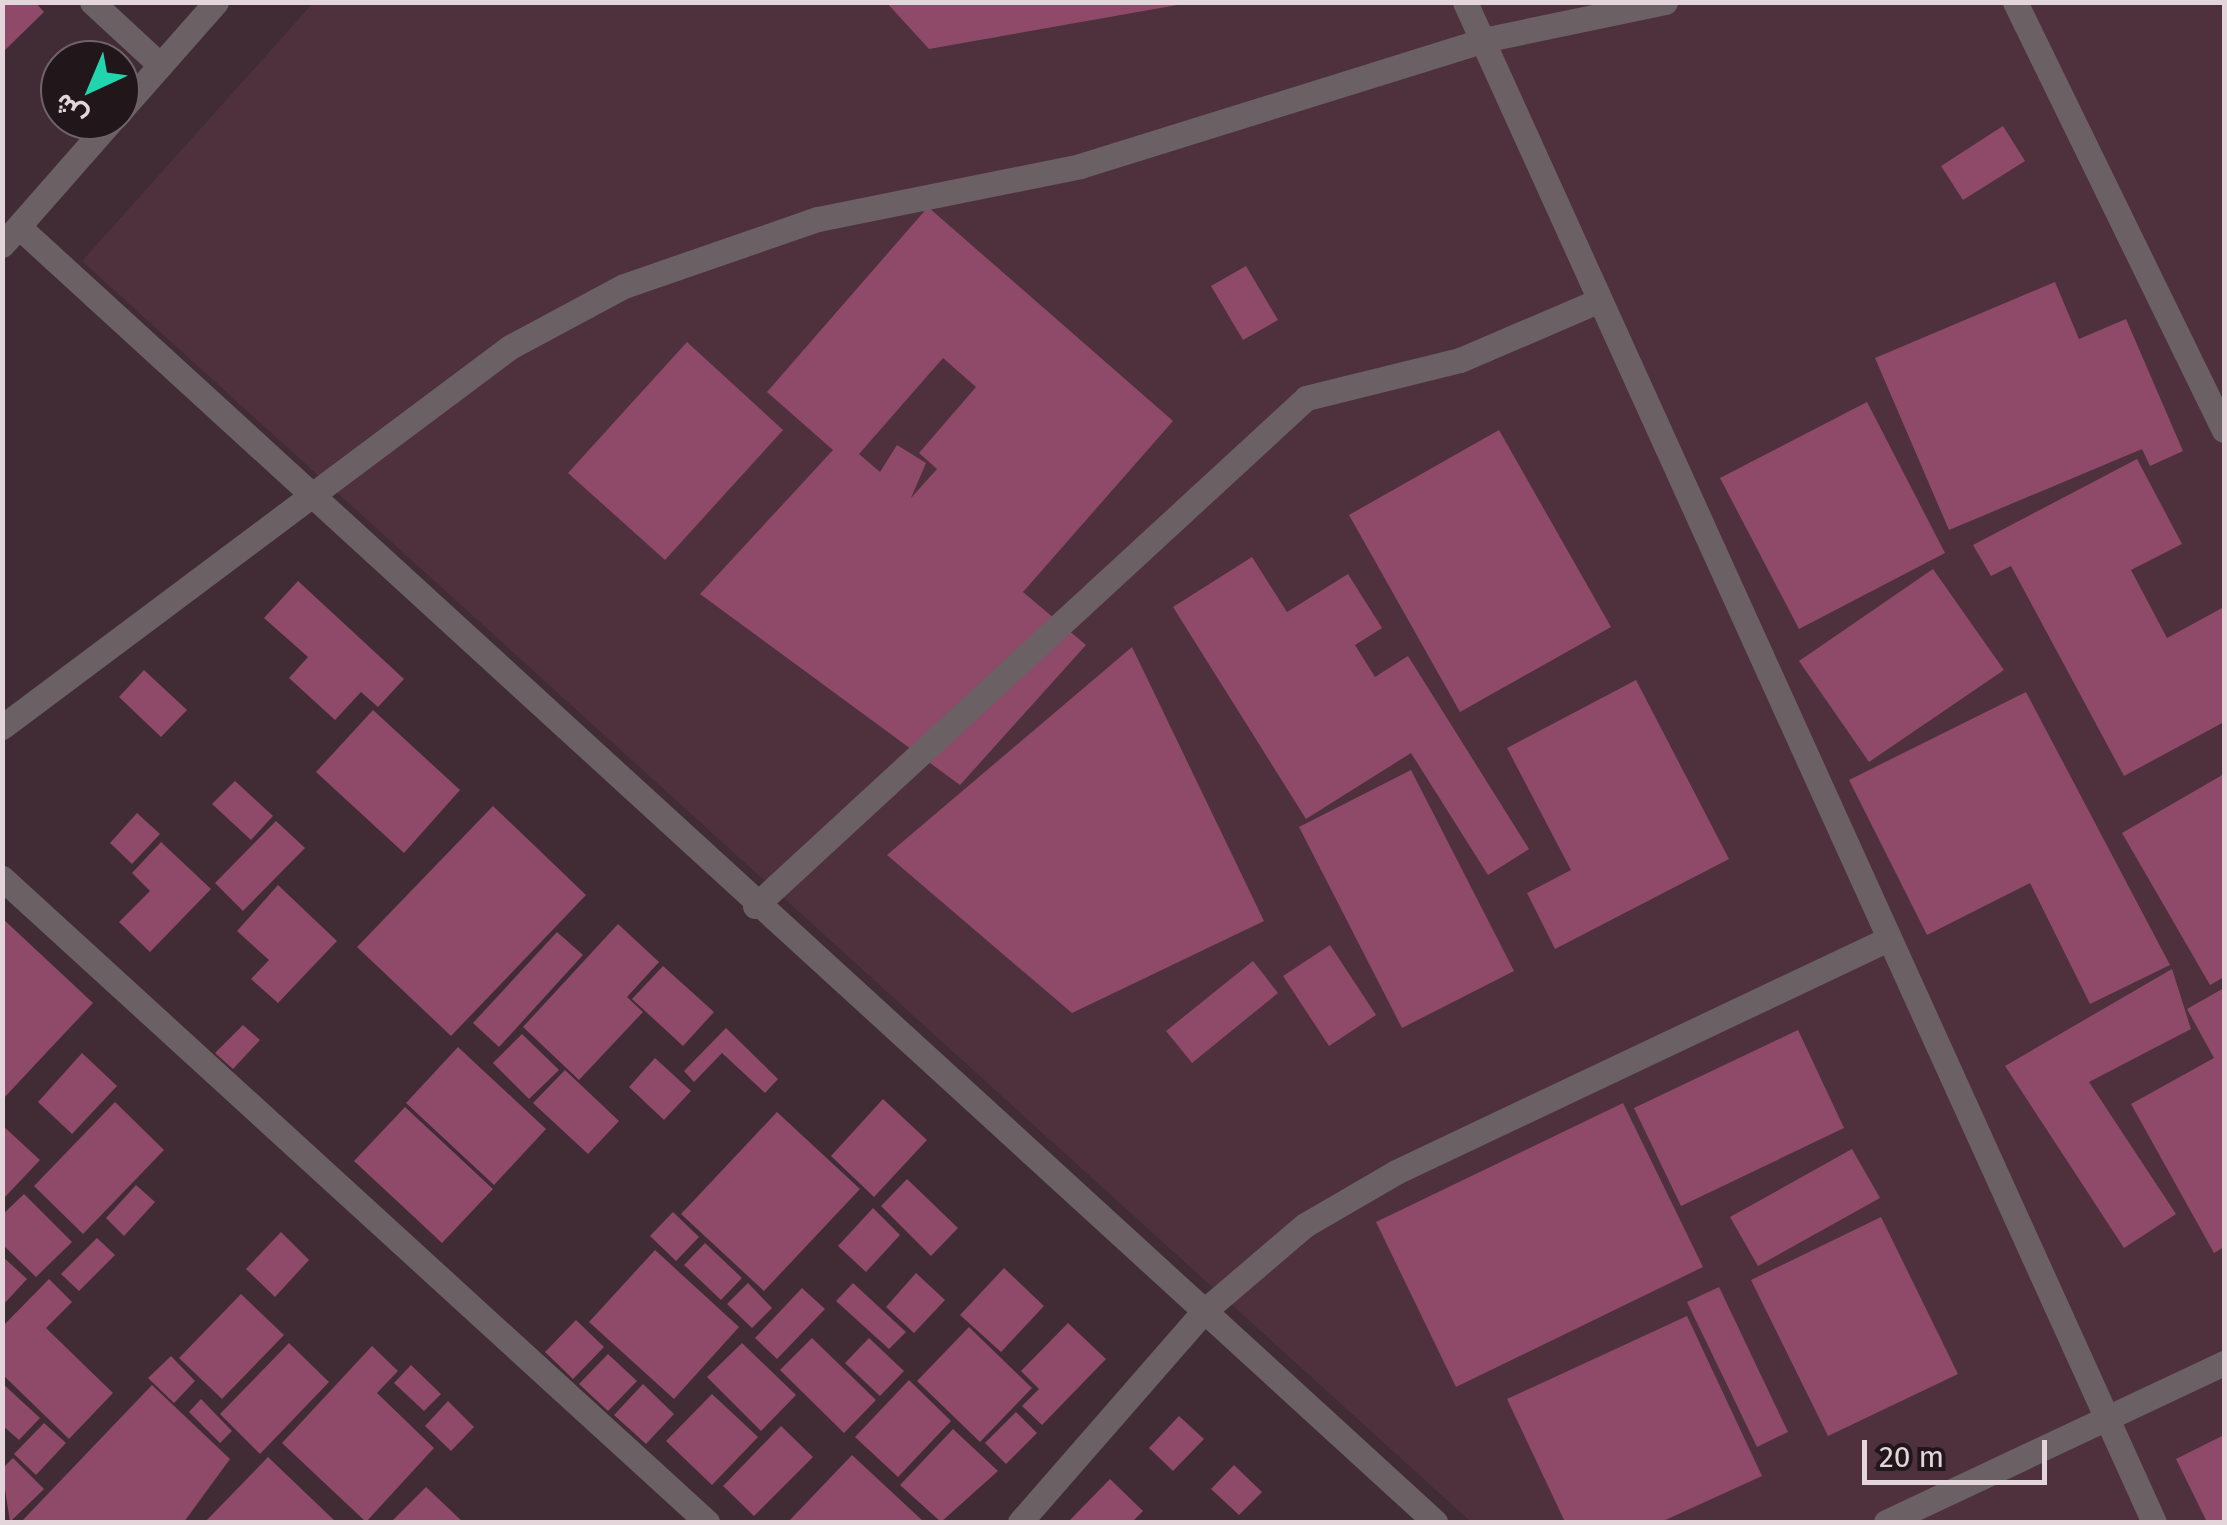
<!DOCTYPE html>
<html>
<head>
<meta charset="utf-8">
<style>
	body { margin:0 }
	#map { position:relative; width:2227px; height:1525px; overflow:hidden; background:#412b34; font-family:"Fira Sans",Vazirmatn,sans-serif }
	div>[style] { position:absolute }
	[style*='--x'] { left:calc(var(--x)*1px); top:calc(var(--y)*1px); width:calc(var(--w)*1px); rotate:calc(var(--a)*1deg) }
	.built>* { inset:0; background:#4e313d }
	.building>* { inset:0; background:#8e4a68 }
	.service>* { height:25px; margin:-12.5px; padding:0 12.5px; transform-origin:12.5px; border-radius:12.5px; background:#6b6064 }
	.minor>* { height:25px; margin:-12.5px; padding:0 12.5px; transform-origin:12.5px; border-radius:12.5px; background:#6b6064 }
	.tertiary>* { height:25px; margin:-12.5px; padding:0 12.5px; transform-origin:12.5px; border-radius:12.5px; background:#6b6064 }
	span { translate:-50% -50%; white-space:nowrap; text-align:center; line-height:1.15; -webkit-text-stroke:9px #21171b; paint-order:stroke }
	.frame { position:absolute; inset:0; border:5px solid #e3d5da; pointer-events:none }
	.north { position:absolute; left:40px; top:40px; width:100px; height:100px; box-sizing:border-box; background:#21171b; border:2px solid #6f6367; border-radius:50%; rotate:224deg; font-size:28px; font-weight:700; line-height:40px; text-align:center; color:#e3d5da }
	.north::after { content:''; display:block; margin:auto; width:35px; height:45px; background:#21d5af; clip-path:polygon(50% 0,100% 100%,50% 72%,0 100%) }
	.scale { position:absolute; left:1862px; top:1440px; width:185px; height:45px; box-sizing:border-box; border:5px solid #e3d5da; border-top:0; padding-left:12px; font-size:30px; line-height:35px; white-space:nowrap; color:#e3d5da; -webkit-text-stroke:8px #21171b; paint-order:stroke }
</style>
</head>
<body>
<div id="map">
	<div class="built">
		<i style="clip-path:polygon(313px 3px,2224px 3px,2224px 1522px,1471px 1522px,82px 261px)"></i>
	</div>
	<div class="building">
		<i style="clip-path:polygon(2px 2px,35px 2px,44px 12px,2px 53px)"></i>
		<i style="clip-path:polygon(886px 2px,1183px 2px,1183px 4px,929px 49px)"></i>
		<i style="clip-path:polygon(2003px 126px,2025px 161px,1963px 200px,1941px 166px)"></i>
		<i style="clip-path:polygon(evenodd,928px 207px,1173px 421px,1023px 592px,1086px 645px,960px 785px,700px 594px,833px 450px,767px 392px,928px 207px,943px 358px,976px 387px,919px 453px,937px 469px,911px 498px,926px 463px,897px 445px,880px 472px,859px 454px,943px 358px)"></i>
		<i style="clip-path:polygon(1246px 266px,1278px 320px,1243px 340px,1211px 286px)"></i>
		<i style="clip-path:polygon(2055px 282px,2079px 339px,2126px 319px,2183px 451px,2150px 466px,2142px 449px,1949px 530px,1875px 358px)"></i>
		<i style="clip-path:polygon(687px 342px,783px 430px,665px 560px,568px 473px)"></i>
		<i style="clip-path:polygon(1867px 402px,1945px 553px,1799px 629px,1720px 478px)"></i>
		<i style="clip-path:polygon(1499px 430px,1611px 627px,1460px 712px,1349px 515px)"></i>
		<i style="clip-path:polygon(2137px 459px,2182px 544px,2131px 570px,2167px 638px,2224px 607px,2224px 722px,2124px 776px,2011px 566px,1991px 576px,1973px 545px)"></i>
		<i style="clip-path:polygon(1252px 557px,1287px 612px,1348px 574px,1382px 628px,1355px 645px,1375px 677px,1408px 656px,1529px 849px,1488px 875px,1411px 753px,1306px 819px,1173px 607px)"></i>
		<i style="clip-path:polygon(1933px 569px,2004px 670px,1869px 762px,1799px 661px)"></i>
		<i style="clip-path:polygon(298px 581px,404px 679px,378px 707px,361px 692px,335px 720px,289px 678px,308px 657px,264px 618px)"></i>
		<i style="clip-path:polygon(1132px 647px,1264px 921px,1072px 1013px,887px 855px)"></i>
		<i style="clip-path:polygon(144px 670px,187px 710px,161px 737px,119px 697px)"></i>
		<i style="clip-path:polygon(1636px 680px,1729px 859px,1555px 949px,1527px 893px,1571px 870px,1507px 748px)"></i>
		<i style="clip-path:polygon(2026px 692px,2170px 965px,2090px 1004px,2030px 883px,1927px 935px,1849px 780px)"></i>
		<i style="clip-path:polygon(373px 710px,460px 790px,404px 853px,316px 772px)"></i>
		<i style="clip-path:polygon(1411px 770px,1514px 971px,1402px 1028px,1299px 827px)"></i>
		<i style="clip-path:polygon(2224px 774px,2224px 977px,2210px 985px,2122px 833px)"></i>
		<i style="clip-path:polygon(235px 781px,273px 816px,251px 840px,212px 804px)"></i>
		<i style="clip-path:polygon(493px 806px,586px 895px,451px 1036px,357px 947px)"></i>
		<i style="clip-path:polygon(137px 813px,160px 834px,132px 864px,110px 843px)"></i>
		<i style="clip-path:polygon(276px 821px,305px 848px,243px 911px,215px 883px)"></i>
		<i style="clip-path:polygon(161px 842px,211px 889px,150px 952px,119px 922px,150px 891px,132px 873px)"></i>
		<i style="clip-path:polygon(278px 885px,337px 941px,278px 1003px,251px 979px,269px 960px,237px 931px)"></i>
		<i style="clip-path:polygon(2px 918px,93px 1003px,2px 1100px)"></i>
		<i style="clip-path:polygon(618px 924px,659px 962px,627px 997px,643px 1012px,579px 1080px,523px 1027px)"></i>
		<i style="clip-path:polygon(557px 932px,583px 955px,499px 1047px,473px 1023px)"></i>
		<i style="clip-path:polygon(1330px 945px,1376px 1015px,1329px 1046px,1283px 976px)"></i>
		<i style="clip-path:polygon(1253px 961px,1278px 993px,1192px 1063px,1166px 1031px)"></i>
		<i style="clip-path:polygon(663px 966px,714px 1012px,683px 1046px,632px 999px)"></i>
		<i style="clip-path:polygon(2172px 969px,2191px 1029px,2089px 1082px,2176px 1214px,2124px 1248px,2005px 1066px)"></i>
		<i style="clip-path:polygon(2224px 988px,2224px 1247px,2214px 1253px,2131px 1104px,2214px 1058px,2187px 1009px)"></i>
		<i style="clip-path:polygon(243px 1025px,260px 1040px,233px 1069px,215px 1053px)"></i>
		<i style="clip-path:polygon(726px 1028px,778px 1079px,765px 1093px,722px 1053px,694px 1082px,684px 1071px)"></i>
		<i style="clip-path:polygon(1798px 1030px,1844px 1128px,1681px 1206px,1634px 1108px)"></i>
		<i style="clip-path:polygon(522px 1034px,559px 1070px,529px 1099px,493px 1063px)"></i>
		<i style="clip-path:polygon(458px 1047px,546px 1129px,494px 1185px,406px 1103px)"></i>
		<i style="clip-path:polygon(82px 1053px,117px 1086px,72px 1134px,38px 1102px)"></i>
		<i style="clip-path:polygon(655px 1058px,691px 1091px,664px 1120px,629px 1087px)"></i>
		<i style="clip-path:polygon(565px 1070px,619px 1121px,588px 1154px,533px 1103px)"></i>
		<i style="clip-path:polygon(883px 1099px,927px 1140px,874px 1197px,831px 1156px)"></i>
		<i style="clip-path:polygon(115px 1102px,164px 1150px,83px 1234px,34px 1186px)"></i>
		<i style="clip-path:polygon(1623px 1103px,1703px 1267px,1456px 1387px,1376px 1222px)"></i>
		<i style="clip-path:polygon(405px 1107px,493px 1189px,442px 1243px,354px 1161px)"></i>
		<i style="clip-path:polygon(777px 1112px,860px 1189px,764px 1291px,681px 1214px)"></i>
		<i style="clip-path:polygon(2px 1125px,40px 1160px,5px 1197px,2px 1195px)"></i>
		<i style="clip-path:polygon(1852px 1149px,1880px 1198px,1758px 1266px,1730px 1217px)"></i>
		<i style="clip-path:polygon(907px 1179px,958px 1228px,931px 1256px,881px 1206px)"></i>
		<i style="clip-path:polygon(136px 1185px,155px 1202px,124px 1236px,106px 1218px)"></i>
		<i style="clip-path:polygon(24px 1194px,72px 1242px,36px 1277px,2px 1244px,2px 1215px)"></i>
		<i style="clip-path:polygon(873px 1208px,900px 1235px,866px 1272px,838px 1246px)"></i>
		<i style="clip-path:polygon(673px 1212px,699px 1237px,676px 1261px,650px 1236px)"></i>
		<i style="clip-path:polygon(1881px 1217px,1958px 1374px,1828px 1436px,1751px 1280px)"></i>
		<i style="clip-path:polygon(281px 1232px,309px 1260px,275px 1297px,246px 1269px)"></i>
		<i style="clip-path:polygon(97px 1238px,115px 1255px,79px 1291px,61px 1274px)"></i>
		<i style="clip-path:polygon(705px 1243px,742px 1278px,721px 1300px,684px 1265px)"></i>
		<i style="clip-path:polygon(655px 1250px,739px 1327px,674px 1399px,589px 1322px)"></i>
		<i style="clip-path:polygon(2px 1256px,27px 1279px,2px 1306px)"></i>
		<i style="clip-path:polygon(1004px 1268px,1044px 1306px,1001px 1352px,960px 1315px)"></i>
		<i style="clip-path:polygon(916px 1273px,945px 1300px,914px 1333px,886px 1307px)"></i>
		<i style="clip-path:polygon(49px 1279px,72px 1302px,46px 1328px,113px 1393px,69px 1439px,2px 1374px,2px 1327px)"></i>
		<i style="clip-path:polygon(748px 1283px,772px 1308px,752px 1328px,727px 1304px)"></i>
		<i style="clip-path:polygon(853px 1283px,906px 1332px,889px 1349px,836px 1301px)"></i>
		<i style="clip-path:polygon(1719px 1287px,1788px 1432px,1757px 1447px,1687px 1302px)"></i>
		<i style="clip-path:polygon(802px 1288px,825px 1309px,777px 1359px,755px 1338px)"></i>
		<i style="clip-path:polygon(241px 1294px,284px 1335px,222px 1399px,179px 1358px)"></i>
		<i style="clip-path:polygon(1687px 1316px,1762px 1476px,1661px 1522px,1565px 1522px,1507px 1399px)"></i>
		<i style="clip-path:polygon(576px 1320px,604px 1347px,573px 1379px,545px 1352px)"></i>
		<i style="clip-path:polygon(1068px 1323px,1106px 1359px,1042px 1425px,1022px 1406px,1039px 1389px,1021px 1371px)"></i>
		<i style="clip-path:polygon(969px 1327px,1032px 1388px,980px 1442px,917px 1381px)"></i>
		<i style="clip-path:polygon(812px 1338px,876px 1400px,844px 1433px,780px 1370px)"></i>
		<i style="clip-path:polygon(869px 1338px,904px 1371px,880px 1396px,845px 1363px)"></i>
		<i style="clip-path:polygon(289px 1343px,329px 1382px,260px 1454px,220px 1414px)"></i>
		<i style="clip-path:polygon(742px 1343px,796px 1395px,761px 1431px,707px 1377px)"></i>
		<i style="clip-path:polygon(372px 1346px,398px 1371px,377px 1393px,434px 1448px,366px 1522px,282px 1443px)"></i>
		<i style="clip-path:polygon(608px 1354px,637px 1381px,608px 1411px,579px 1384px)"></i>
		<i style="clip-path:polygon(171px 1356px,195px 1381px,174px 1403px,148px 1378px)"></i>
		<i style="clip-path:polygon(411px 1365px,441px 1394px,424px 1411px,394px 1383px)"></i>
		<i style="clip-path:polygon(909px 1380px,951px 1421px,898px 1477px,855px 1437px)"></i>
		<i style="clip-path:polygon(2px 1383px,40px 1418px,19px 1440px,2px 1425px)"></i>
		<i style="clip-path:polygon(643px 1384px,674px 1414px,646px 1444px,614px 1415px)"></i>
		<i style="clip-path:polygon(152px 1385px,230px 1459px,184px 1522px,21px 1522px)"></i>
		<i style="clip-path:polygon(712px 1394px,758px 1437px,712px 1485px,666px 1441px)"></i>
		<i style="clip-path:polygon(201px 1399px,232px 1431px,220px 1443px,189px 1412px)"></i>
		<i style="clip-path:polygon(448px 1401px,474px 1427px,451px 1451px,425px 1426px)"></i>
		<i style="clip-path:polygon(1016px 1412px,1037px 1433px,1006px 1464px,985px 1443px)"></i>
		<i style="clip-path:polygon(1179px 1416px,1204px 1439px,1173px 1471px,1149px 1448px)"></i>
		<i style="clip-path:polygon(44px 1423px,66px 1443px,36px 1475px,14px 1454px)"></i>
		<i style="clip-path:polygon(781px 1426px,813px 1457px,754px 1516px,723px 1486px)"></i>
		<i style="clip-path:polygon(953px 1429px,998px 1471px,941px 1522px,900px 1485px)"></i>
		<i style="clip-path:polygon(2224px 1435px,2224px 1522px,2207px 1522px,2176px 1459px)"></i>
		<i style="clip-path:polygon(852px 1455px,924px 1522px,788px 1522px)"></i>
		<i style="clip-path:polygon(268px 1457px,336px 1522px,205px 1522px)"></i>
		<i style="clip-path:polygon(13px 1458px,44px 1489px,10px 1522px,2px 1469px)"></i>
		<i style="clip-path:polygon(1234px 1465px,1262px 1492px,1239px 1515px,1211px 1489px)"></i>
		<i style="clip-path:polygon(1110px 1479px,1143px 1511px,1132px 1522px,1068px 1522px)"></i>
		<i style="clip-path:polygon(426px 1487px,463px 1522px,391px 1522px)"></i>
	</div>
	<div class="service">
		<i style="--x:1465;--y:2;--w:1669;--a:65.62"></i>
		<i style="--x:2015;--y:2;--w:476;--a:64"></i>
		<i style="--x:2;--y:727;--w:634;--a:-36.8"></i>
		<i style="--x:510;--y:347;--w:129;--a:-28.2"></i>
		<i style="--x:624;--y:286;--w:205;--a:-19.1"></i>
		<i style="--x:818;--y:219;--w:267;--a:-11.4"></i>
		<i style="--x:1080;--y:166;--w:427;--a:-17.3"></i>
		<i style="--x:1488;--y:39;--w:181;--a:-11.8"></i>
		<i style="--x:755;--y:906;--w:749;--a:-42.67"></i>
		<i style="--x:1306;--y:398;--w:159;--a:-13.9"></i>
		<i style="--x:1460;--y:360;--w:152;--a:-23.2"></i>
		<i style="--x:1203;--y:1312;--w:134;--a:-40.5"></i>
		<i style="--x:1305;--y:1225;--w:105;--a:-30.2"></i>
		<i style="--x:1396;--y:1172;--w:544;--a:-25.34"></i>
		<i style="--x:1886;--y:1522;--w:374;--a:-25.2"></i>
	</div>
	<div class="minor">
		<i style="--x:92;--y:2;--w:93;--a:42.8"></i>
		<i style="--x:19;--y:227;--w:1919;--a:42.44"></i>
		<i style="--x:2;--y:878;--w:955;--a:42.41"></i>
		<i style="--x:1020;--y:1522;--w:279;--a:-48.9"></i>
	</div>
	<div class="tertiary">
		<i style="--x:120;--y:111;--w:145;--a:-48.6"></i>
		<i style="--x:2;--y:245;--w:167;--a:-48.7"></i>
	</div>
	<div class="frame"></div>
	<div class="north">ش</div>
	<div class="scale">20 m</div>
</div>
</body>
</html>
